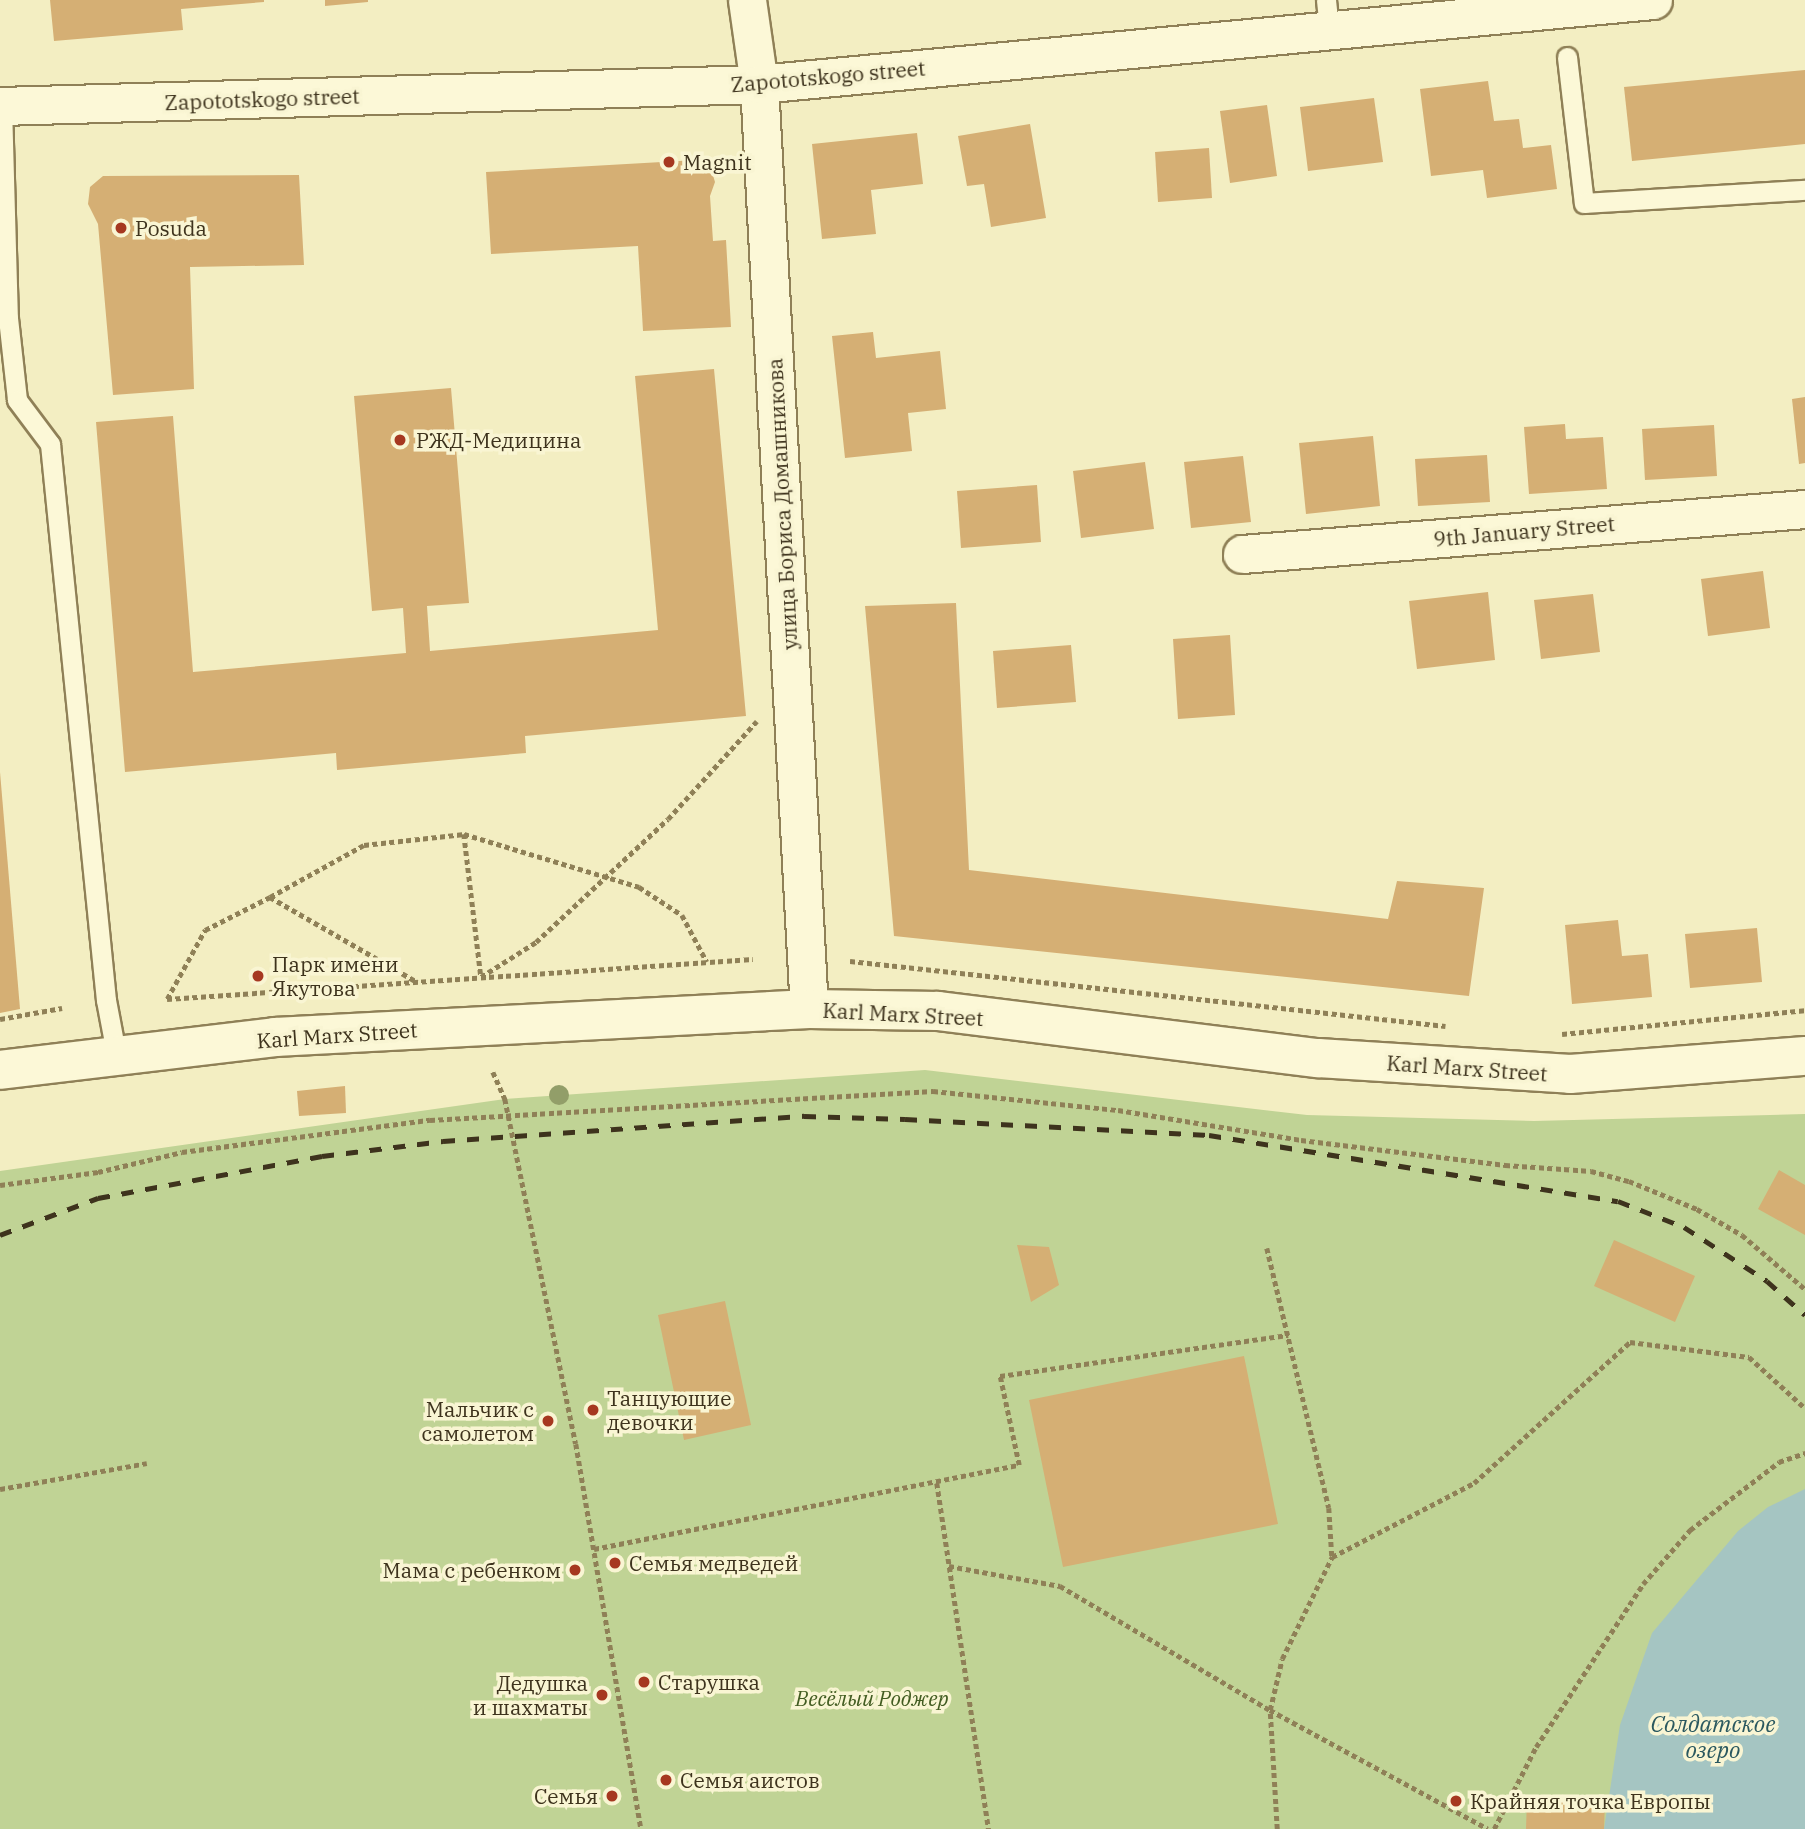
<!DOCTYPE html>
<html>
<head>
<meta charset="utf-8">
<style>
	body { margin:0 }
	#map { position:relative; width:1805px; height:1829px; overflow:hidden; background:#f3eec2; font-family:"IBM Plex Serif",serif }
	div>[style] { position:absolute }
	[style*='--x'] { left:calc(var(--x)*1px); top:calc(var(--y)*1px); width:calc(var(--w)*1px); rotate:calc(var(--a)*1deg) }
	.green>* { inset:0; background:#c0d395 }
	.water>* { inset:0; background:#a5c5c2 }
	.building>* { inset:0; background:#d5af74 }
	.path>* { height:4.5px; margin-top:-2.25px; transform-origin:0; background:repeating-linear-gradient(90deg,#8f8057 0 5px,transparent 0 8.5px) }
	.roads { filter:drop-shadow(2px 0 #8f8057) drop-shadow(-2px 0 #8f8057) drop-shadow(0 2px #8f8057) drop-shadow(0 -2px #8f8057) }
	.service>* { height:19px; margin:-9.5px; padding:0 9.5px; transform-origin:9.5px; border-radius:9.5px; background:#fcf8d7 }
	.minor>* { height:37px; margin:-18.5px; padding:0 18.5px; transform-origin:18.5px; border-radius:18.5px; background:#fcf8d7 }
	.tertiary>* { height:38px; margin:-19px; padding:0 19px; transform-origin:19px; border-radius:19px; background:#fcf8d7 }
	.rail>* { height:5px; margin-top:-2.5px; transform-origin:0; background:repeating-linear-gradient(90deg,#3e331d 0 12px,transparent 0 24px) }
	.trees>* { width:20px; height:20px; margin:-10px; border-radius:50%; background:#929e69 }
	.dots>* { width:19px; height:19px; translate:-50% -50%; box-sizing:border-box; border:4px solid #f9f5d3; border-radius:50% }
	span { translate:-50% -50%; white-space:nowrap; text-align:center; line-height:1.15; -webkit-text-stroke:7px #f9f5d3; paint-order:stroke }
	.street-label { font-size:21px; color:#3e331d }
	.poi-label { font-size:21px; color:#3e331d }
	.left { translate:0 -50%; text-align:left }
	.right { translate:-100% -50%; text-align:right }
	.park-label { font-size:21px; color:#425c21; font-style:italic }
	.water-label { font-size:23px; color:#2a585f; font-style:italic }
</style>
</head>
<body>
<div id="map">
	<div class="green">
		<i style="clip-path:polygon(925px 1070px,1307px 1115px,1534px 1121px,1805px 1114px,1805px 1829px,0 1829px,0 1171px,505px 1099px)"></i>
	</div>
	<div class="water">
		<i style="clip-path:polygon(1805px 1489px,1805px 1829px,1604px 1829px,1620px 1725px,1652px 1633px,1738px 1531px,1768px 1507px)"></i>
	</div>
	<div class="building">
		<i style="clip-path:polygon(50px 0,264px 0,264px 2px,181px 9px,183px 30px,54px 41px)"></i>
		<i style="clip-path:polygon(325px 0,368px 0,368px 2px,325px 6px)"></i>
		<i style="clip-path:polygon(1805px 70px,1805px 144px,1632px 161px,1624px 87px)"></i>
		<i style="clip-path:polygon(1488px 81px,1494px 121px,1519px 119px,1523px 148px,1551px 145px,1557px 189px,1487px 198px,1483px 170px,1431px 176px,1420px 89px)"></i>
		<i style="clip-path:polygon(1374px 98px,1383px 162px,1308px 171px,1300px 107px)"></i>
		<i style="clip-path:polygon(1267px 105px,1277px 176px,1230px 183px,1220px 111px)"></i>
		<i style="clip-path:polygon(1030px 124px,1046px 218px,991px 227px,984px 184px,967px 186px,958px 136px)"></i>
		<i style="clip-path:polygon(917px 133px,923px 184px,871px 190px,876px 234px,822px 239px,812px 144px)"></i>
		<i style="clip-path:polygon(1209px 148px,1212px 198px,1158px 202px,1155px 152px)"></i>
		<i style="clip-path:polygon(697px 160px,711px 169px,715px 182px,710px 196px,713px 241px,726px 240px,731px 327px,643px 331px,638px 246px,491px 254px,486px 172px)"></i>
		<i style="clip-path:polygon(299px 175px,304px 265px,190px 267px,194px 389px,113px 395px,98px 224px,88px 204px,90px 187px,103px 176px)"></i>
		<i style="clip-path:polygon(873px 332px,876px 358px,940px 351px,946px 409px,908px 413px,912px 451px,845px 458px,832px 336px)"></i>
		<i style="clip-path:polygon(714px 369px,746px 716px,525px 736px,526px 753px,337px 770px,336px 753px,125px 772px,96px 422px,173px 416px,193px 672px,406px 653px,403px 608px,372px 611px,354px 396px,451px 388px,469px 603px,427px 606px,430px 651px,658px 630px,635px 376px)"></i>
		<i style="clip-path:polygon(1805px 397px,1805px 463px,1799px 464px,1792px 399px)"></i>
		<i style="clip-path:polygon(1565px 424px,1566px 439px,1603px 437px,1607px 489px,1529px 494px,1524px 427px)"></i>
		<i style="clip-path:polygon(1714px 425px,1717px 476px,1645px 480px,1642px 429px)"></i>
		<i style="clip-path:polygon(1373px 436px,1380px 506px,1306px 514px,1299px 443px)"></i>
		<i style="clip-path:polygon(1487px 455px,1490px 502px,1418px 506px,1415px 459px)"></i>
		<i style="clip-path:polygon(1243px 456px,1251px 522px,1191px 528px,1184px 462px)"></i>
		<i style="clip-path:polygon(1145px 462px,1154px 529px,1081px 538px,1073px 471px)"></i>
		<i style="clip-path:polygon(1037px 485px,1041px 542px,961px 548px,957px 491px)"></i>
		<i style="clip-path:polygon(1763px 571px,1770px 628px,1708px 636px,1701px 579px)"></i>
		<i style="clip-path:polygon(1488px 592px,1495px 660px,1417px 669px,1409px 601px)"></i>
		<i style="clip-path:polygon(1593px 594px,1600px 652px,1541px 659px,1534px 600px)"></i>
		<i style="clip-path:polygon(956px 603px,969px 870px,1388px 919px,1397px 881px,1484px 888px,1469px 996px,894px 936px,865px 606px)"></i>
		<i style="clip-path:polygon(1230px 635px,1235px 715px,1178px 719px,1173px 639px)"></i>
		<i style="clip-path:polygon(1071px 645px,1076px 702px,997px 708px,993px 651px)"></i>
		<i style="clip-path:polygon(0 772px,20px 1009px,0 1013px)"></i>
		<i style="clip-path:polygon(1618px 920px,1622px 956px,1648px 954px,1652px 997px,1572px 1004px,1565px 925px)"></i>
		<i style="clip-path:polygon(1757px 928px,1762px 982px,1690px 988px,1685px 934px)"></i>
		<i style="clip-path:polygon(345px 1086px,346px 1113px,299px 1116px,297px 1091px)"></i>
		<i style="clip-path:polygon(1779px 1170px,1805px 1185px,1805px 1235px,1758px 1209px)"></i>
		<i style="clip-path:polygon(1614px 1240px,1695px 1276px,1675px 1322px,1594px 1286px)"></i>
		<i style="clip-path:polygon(1017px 1245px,1049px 1247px,1059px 1285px,1031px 1302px)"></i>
		<i style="clip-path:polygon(725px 1301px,751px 1425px,684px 1440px,658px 1315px)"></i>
		<i style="clip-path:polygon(1244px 1356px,1278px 1524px,1063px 1567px,1029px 1400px)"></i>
		<i style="clip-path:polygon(1527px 1798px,1605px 1801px,1604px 1829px,1526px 1829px)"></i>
	</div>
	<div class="path">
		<i style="--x:464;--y:834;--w:144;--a:83.2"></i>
		<i style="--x:481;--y:977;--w:65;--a:-32.5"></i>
		<i style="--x:536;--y:942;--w:180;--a:-43"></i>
		<i style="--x:668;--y:819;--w:132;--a:-47.8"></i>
		<i style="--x:270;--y:897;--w:107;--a:-29"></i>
		<i style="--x:364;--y:845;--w:101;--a:-6.3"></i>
		<i style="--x:464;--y:834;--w:183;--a:16.8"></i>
		<i style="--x:639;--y:887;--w:51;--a:33.1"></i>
		<i style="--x:682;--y:915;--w:53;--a:62"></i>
		<i style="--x:850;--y:961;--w:599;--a:6.23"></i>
		<i style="--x:167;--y:999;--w:587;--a:-3.9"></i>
		<i style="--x:167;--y:999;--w:79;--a:-61.2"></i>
		<i style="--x:205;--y:930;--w:73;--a:-26.9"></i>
		<i style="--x:270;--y:897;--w:170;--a:30"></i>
		<i style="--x:0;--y:1019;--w:63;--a:-10.1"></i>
		<i style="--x:1562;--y:1034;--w:244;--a:-5.6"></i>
		<i style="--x:493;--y:1072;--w:30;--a:66"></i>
		<i style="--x:505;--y:1099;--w:352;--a:78.4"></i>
		<i style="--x:576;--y:1444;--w:390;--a:80.4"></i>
		<i style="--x:0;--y:1185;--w:99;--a:-7.6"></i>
		<i style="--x:98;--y:1172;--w:86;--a:-13.4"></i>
		<i style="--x:182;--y:1152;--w:250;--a:-7.4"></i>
		<i style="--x:430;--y:1120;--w:504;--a:-3.3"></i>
		<i style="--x:933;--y:1091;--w:186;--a:5.9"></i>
		<i style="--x:1118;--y:1110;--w:185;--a:9.3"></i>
		<i style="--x:1301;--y:1140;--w:206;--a:7"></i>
		<i style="--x:1505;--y:1165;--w:86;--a:4"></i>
		<i style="--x:1591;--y:1171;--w:39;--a:15"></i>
		<i style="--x:1629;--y:1181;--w:74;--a:22.4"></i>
		<i style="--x:1697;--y:1209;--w:52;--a:30"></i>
		<i style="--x:1742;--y:1235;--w:83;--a:40.6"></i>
		<i style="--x:1267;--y:1248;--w:267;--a:76.6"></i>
		<i style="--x:1329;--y:1508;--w:49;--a:86.5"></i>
		<i style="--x:937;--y:1483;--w:350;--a:81.5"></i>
		<i style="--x:0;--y:1489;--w:149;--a:-10"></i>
		<i style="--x:594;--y:1549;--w:433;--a:-11.2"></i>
		<i style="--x:1019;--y:1465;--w:91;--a:-102.1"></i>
		<i style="--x:1000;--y:1376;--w:291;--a:-8.1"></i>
		<i style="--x:949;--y:1566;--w:113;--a:10.2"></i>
		<i style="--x:1060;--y:1586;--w:244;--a:30.6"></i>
		<i style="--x:1270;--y:1710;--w:248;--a:28.6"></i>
		<i style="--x:1277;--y:1829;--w:119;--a:-93.4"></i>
		<i style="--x:1270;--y:1710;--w:52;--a:-76.8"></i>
		<i style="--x:1282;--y:1659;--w:114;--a:-63.9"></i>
		<i style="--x:1332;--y:1557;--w:160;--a:-27.5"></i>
		<i style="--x:1474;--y:1483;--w:210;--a:-42.1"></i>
		<i style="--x:1630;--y:1342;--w:120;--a:7.2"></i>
		<i style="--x:1749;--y:1357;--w:76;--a:42.3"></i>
		<i style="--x:1494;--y:1829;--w:92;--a:-62.9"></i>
		<i style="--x:1536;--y:1747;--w:195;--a:-56.7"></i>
		<i style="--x:1643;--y:1584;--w:72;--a:-49"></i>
		<i style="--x:1690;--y:1530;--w:112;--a:-37.4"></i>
		<i style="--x:1779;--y:1462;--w:28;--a:-19"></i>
	</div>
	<div class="roads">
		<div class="service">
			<i style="--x:1326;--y:0;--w:27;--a:84"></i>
			<i style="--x:1567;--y:57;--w:147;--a:83.4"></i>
			<i style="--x:1584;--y:203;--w:221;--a:-3.4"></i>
			<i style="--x:2;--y:106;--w:212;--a:88.4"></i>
			<i style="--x:8;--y:318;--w:82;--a:83.7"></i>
			<i style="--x:17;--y:400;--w:55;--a:53.1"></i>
			<i style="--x:50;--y:444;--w:559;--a:84.25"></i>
			<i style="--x:106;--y:1000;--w:54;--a:79.3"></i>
		</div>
		<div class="minor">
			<i style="--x:747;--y:0;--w:85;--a:81.9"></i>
			<i style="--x:759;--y:84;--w:926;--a:86.91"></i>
			<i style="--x:0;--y:106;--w:759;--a:-1.66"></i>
			<i style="--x:759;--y:84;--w:898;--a:-5.37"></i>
			<i style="--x:1242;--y:554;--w:565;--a:-4.57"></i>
		</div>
		<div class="tertiary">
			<i style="--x:0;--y:1070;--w:277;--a:-6.8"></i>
			<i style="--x:275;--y:1037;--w:535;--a:-3"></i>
			<i style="--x:809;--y:1009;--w:129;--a:0.9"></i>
			<i style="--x:938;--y:1011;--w:383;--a:7.1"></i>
			<i style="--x:1318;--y:1058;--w:253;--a:3.6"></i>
			<i style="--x:1570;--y:1074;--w:236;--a:-4.4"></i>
		</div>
	</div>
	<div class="rail">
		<i style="--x:0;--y:1235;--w:105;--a:-20.7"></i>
		<i style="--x:98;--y:1198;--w:228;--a:-10.6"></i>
		<i style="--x:322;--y:1156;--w:122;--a:-7.1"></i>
		<i style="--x:443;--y:1141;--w:362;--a:-4"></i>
		<i style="--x:804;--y:1116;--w:101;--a:1.7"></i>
		<i style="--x:905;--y:1119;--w:304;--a:3"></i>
		<i style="--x:1209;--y:1135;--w:414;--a:9.2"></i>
		<i style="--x:1618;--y:1201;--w:71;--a:21.5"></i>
		<i style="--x:1684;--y:1227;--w:99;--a:33"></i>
		<i style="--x:1767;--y:1281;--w:51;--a:41.8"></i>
	</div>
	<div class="trees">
		<i style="left:559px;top:1095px"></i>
	</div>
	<div class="dots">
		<i style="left:669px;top:162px;background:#a63820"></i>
		<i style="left:121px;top:228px;background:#a63820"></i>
		<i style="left:400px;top:440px;background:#a63820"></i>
		<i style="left:258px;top:976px;background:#a63820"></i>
		<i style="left:593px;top:1410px;background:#a63820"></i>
		<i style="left:548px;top:1421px;background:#a63820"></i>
		<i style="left:615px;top:1563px;background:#a63820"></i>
		<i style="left:575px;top:1570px;background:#a63820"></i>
		<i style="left:644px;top:1682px;background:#a63820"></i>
		<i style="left:602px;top:1695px;background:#a63820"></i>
		<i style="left:666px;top:1780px;background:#a63820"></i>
		<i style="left:612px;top:1796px;background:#a63820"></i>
		<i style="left:1456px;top:1801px;background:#a63820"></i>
	</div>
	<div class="street-label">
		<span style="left:828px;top:76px;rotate:-5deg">Zapototskogo street</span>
		<span style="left:262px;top:99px;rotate:-2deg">Zapototskogo street</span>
		<span style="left:782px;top:504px;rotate:-93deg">улица Бориса Домашникова</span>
		<span style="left:1524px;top:531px;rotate:-5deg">9th January Street</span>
		<span style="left:903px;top:1014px;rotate:3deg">Karl Marx Street</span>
		<span style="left:337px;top:1035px;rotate:-4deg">Karl Marx Street</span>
		<span style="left:1467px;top:1068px;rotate:4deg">Karl Marx Street</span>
	</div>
	<div class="poi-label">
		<span class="left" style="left:683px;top:162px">Magnit</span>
		<span class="left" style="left:135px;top:228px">Posuda</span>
		<span class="left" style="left:416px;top:440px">РЖД-Медицина</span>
		<span class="left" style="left:272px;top:976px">Парк имени<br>Якутова</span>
		<span class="left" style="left:607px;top:1410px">Танцующие<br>девочки</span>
		<span class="right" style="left:534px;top:1421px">Мальчик с<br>самолетом</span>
		<span class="left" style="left:629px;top:1563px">Семья медведей</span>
		<span class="right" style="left:561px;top:1570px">Мама с ребенком</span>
		<span class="left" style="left:658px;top:1682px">Старушка</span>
		<span class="right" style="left:588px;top:1695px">Дедушка<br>и шахматы</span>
		<span class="left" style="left:680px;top:1780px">Семья аистов</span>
		<span class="right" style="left:598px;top:1796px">Семья</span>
		<span class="left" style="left:1470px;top:1801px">Крайняя точка Европы</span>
	</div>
	<div class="park-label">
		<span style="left:872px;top:1698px">Весёлый Роджер</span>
	</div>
	<div class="water-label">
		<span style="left:1713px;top:1736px">Солдатское<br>озеро</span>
	</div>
</div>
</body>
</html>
